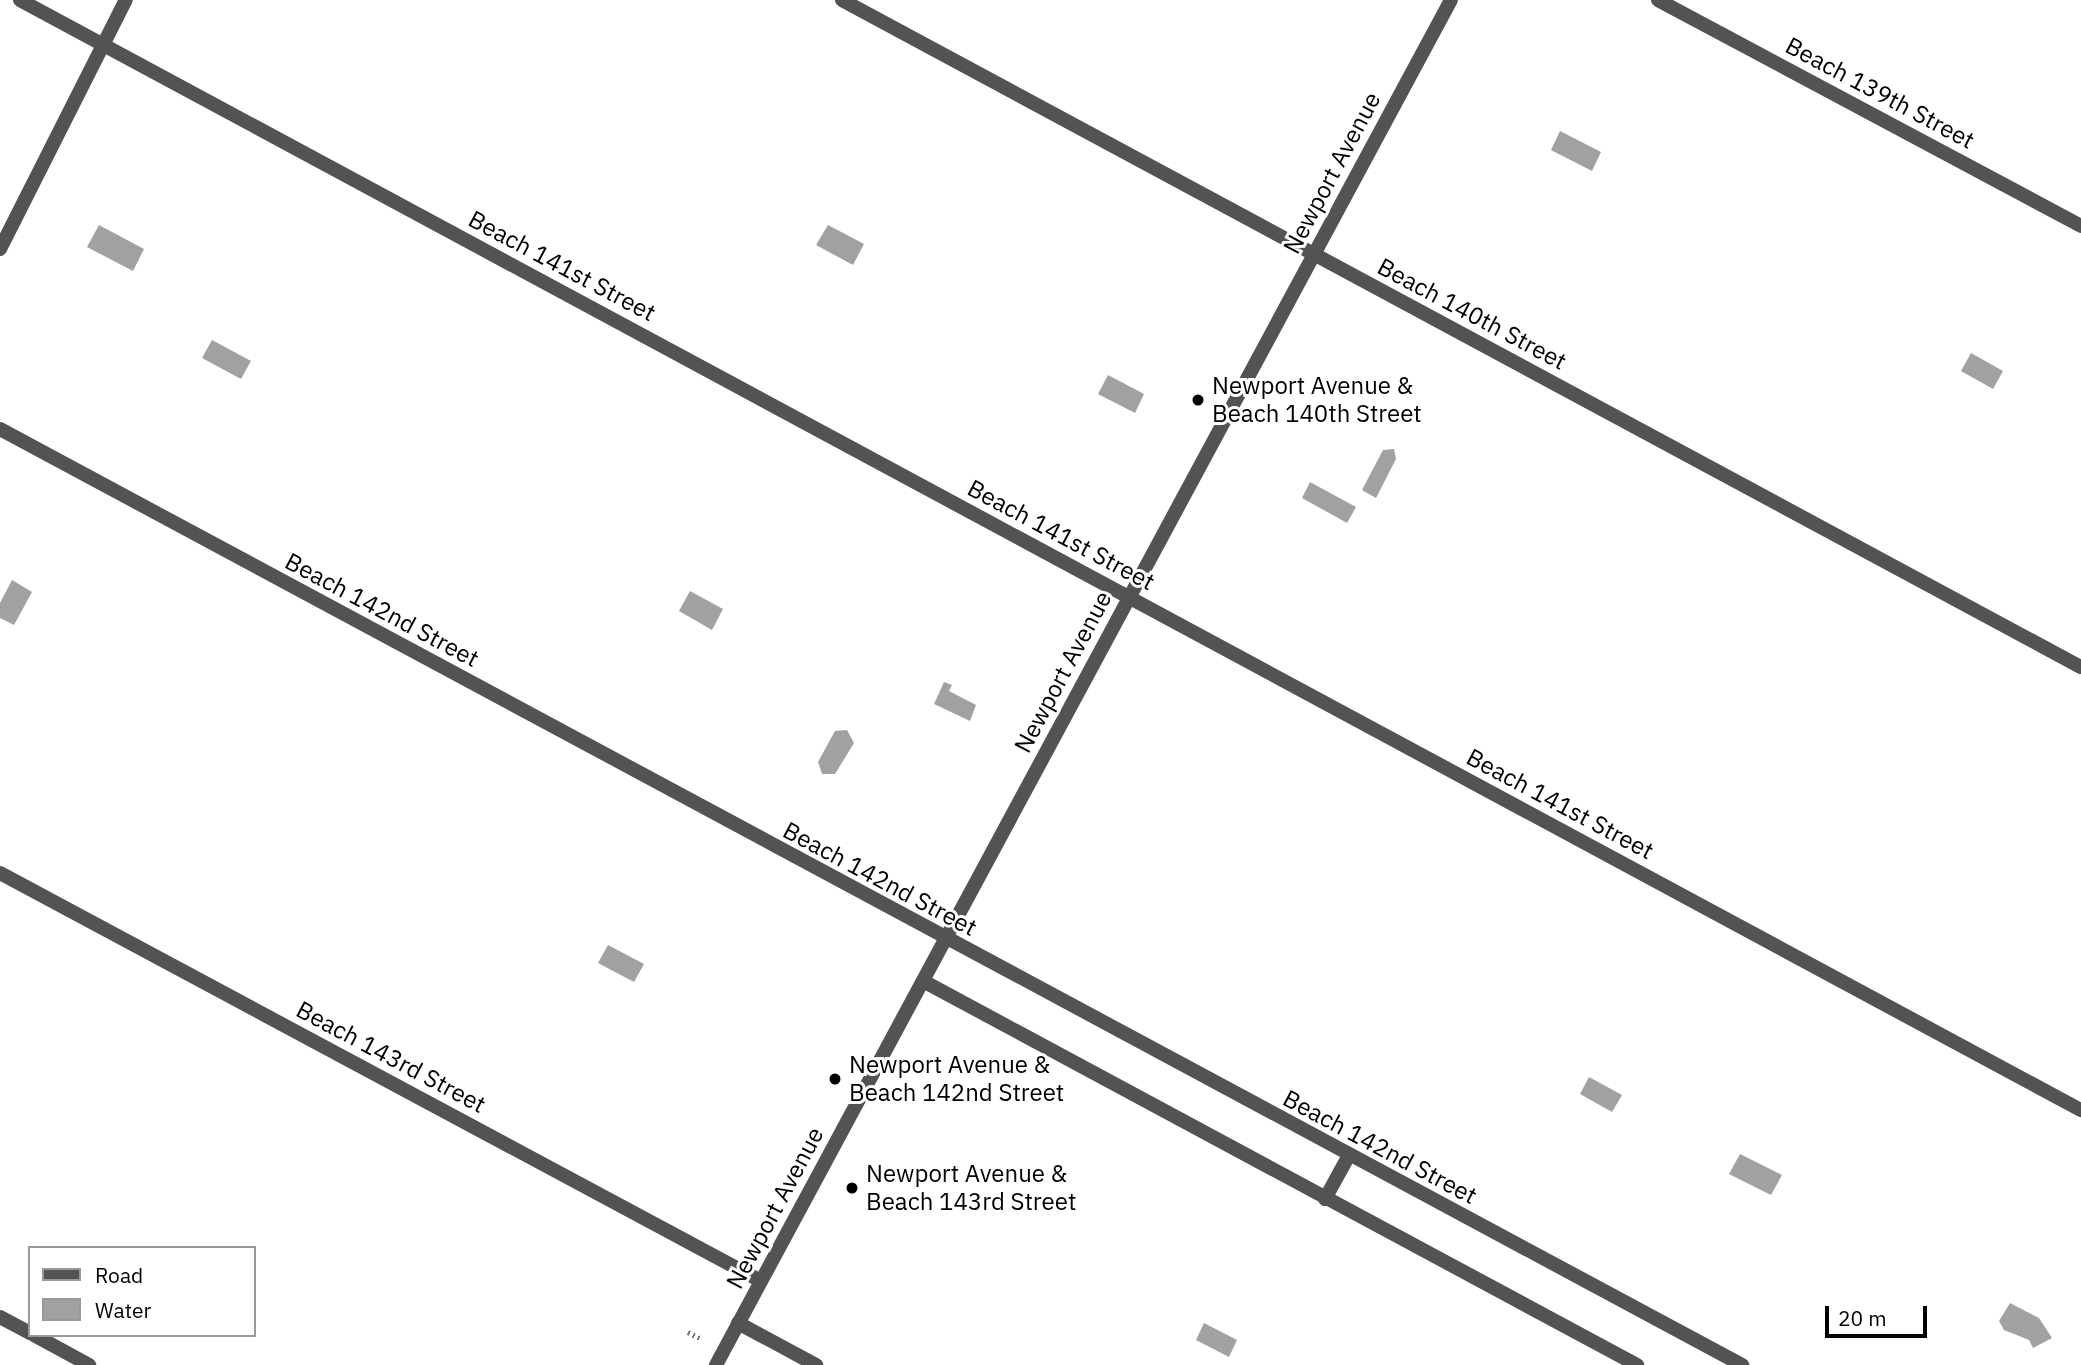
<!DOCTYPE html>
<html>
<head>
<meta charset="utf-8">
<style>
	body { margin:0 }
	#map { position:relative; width:2081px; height:1365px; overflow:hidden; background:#fff; font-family:"IBM Plex Sans",sans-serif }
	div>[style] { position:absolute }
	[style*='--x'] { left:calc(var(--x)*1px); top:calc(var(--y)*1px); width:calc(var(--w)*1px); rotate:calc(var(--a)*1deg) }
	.water>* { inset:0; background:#a1a1a1 }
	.path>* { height:4.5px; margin-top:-2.25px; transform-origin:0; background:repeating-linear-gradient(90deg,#757575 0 2px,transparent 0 5.5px) }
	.minor>* { height:14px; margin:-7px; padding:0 7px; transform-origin:7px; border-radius:7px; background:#535353 }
	.dots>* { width:19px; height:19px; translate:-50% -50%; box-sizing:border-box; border:4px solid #fff; border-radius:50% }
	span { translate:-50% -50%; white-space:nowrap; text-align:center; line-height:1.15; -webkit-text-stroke:6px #fff; paint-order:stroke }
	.street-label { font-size:24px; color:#000 }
	.poi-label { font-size:24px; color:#000 }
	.left { translate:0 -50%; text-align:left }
	.legend { position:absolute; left:28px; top:1246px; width:228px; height:91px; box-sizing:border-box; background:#fff; border:2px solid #999; margin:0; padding:9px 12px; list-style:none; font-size:21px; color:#000 }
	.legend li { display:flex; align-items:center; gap:14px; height:35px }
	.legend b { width:35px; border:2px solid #999 }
	.scale { position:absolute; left:1825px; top:1306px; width:102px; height:32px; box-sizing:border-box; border:4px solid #000; border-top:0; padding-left:9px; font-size:21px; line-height:24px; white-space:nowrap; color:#000; -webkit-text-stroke:5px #fff; paint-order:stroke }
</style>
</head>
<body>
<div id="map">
	<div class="water">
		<i style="clip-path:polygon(1560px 131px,1601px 152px,1592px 171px,1551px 150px)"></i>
		<i style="clip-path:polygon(99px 225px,144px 249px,133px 271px,87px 247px)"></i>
		<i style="clip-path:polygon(828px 225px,864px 244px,853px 265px,816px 245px)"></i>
		<i style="clip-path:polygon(212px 340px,251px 361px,241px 379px,202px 358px)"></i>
		<i style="clip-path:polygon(1971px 353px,2003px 371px,1993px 389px,1961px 371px)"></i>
		<i style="clip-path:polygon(1108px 375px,1144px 394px,1135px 413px,1098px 394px)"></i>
		<i style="clip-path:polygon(1394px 449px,1396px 459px,1376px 498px,1362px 490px,1383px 450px)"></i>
		<i style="clip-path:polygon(1310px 482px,1356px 507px,1347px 523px,1302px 498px)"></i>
		<i style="clip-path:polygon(12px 580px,32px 592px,14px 625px,0 618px,0 603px)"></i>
		<i style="clip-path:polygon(690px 591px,723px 609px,712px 630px,679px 611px)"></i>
		<i style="clip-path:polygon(944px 682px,952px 685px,949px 691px,976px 705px,970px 721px,934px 704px)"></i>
		<i style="clip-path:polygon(847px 730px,854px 743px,835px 774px,822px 774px,818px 762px,835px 731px)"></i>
		<i style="clip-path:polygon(608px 945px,644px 964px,634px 982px,598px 963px)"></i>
		<i style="clip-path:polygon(1589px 1077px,1622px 1095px,1612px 1112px,1580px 1094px)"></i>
		<i style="clip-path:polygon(1740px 1154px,1782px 1175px,1771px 1195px,1729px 1174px)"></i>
		<i style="clip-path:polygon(2010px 1303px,2039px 1318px,2052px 1338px,2033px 1348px,2029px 1340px,2004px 1330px,1999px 1321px)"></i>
		<i style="clip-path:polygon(1204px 1323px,1237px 1340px,1229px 1357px,1196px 1340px)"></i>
	</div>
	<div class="path">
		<i style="--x:688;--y:1332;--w:16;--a:27"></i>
	</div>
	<div class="minor">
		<i style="--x:20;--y:0;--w:2341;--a:28.31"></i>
		<i style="--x:842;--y:0;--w:1407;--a:28.3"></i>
		<i style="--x:1658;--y:0;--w:480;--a:28.1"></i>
		<i style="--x:0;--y:249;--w:279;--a:-63.2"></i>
		<i style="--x:0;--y:429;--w:1978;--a:28.25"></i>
		<i style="--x:0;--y:873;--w:863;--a:28.2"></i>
		<i style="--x:923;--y:981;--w:811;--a:28.27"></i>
		<i style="--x:1325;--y:1199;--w:48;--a:-61.3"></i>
		<i style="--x:0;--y:1317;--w:34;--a:28"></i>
		<i style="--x:738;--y:1323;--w:89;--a:28.3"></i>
		<i style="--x:34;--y:1335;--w:63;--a:28.6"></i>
		<i style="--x:716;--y:1365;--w:1550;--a:-61.7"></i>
	</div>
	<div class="dots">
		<i style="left:1198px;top:400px;background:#000"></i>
		<i style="left:835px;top:1079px;background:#000"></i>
		<i style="left:852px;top:1188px;background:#000"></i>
	</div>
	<div class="street-label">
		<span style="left:1880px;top:93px;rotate:28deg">Beach 139th Street</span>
		<span style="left:1332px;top:173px;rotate:-62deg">Newport Avenue</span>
		<span style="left:562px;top:266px;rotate:28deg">Beach 141st Street</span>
		<span style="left:1472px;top:314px;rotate:28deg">Beach 140th Street</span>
		<span style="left:1061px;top:535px;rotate:28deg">Beach 141st Street</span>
		<span style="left:382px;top:610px;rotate:28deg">Beach 142nd Street</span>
		<span style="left:1063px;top:672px;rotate:-62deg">Newport Avenue</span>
		<span style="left:1560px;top:804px;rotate:28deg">Beach 141st Street</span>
		<span style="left:880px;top:879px;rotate:28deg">Beach 142nd Street</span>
		<span style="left:391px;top:1057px;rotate:28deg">Beach 143rd Street</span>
		<span style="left:1380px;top:1147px;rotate:28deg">Beach 142nd Street</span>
		<span style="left:775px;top:1208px;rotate:-62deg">Newport Avenue</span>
	</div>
	<div class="poi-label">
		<span class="left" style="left:1212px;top:400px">Newport Avenue &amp;<br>Beach 140th Street</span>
		<span class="left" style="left:849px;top:1079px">Newport Avenue &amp;<br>Beach 142nd Street</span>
		<span class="left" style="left:866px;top:1188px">Newport Avenue &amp;<br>Beach 143rd Street</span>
	</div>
	<ul class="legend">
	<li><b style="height:9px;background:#535353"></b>Road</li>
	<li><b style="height:19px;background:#a1a1a1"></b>Water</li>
	</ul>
	<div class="scale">20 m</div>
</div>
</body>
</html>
